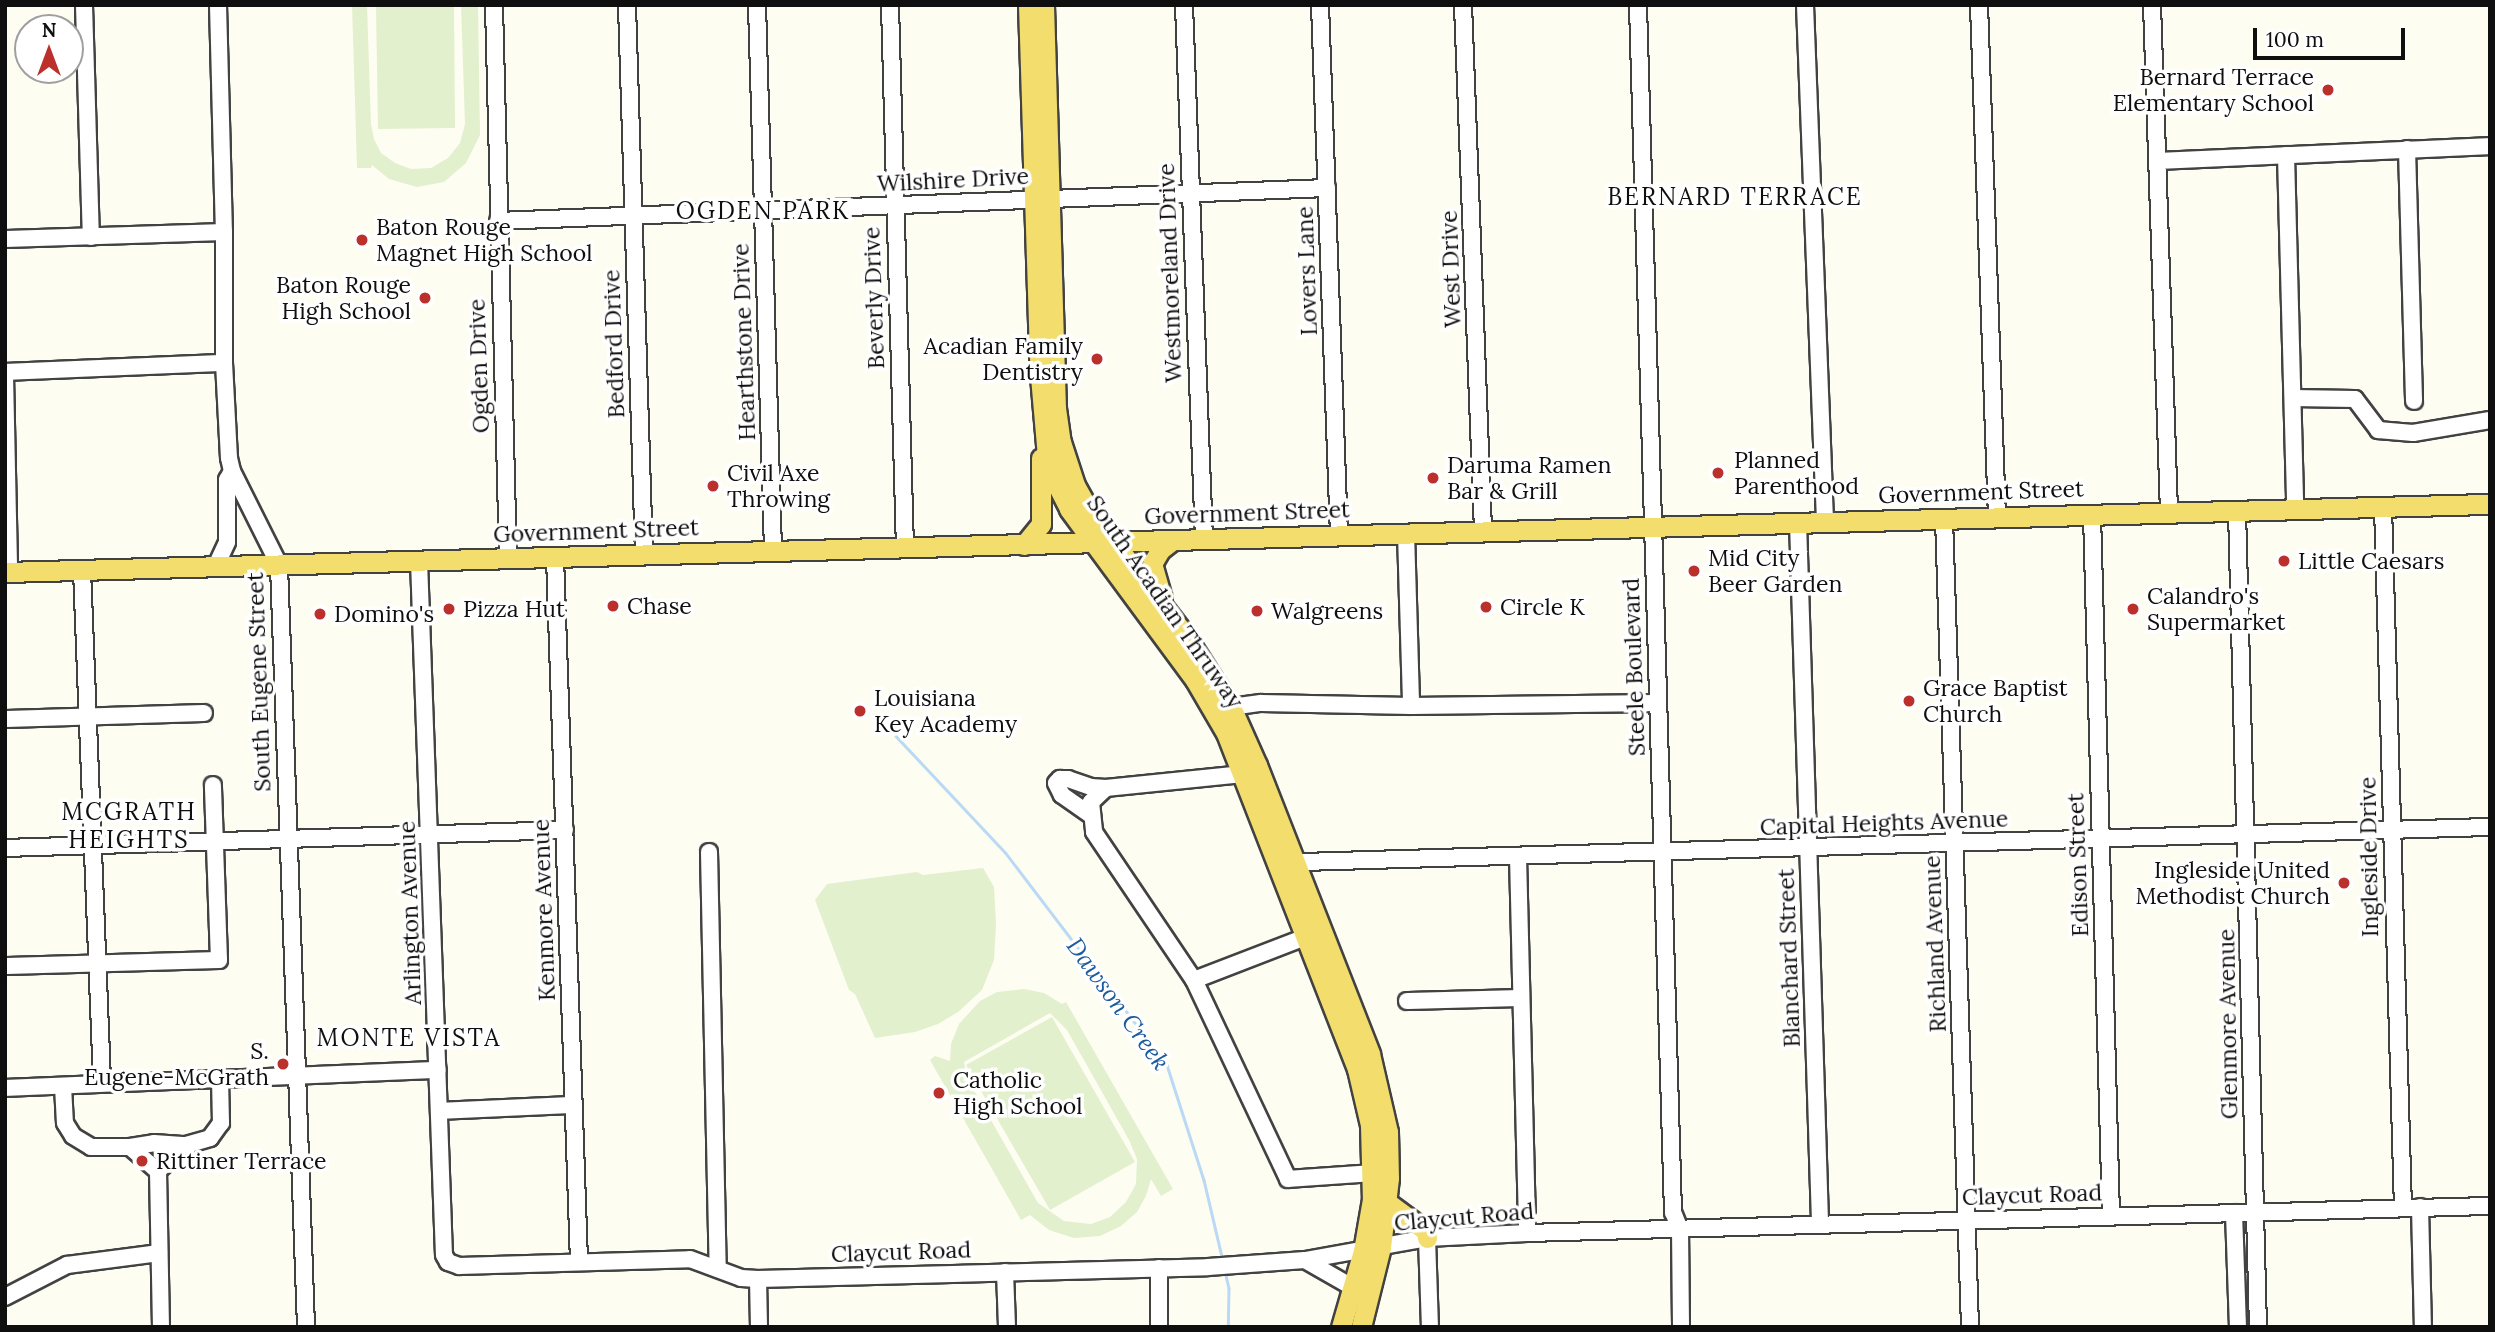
<!DOCTYPE html>
<html>
<head>
<meta charset="utf-8">
<style>
	body { margin:0 }
	#map { position:relative; width:2495px; height:1332px; overflow:hidden; background:#fefdf2; font-family:Lora,serif }
	div>[style] { position:absolute }
	[style*='--x'] { left:calc(var(--x)*1px); top:calc(var(--y)*1px); width:calc(var(--w)*1px); rotate:calc(var(--a)*1deg) }
	.pitch>* { inset:0; background:#e2f0ce }
	.stream>* { height:2.5px; margin:-1.25px; padding:0 1.25px; transform-origin:1.25px; border-radius:1.25px; background:#b9d9f4 }
	.roads { filter:drop-shadow(2px 0 #424242) drop-shadow(-2px 0 #424242) drop-shadow(0 2px #424242) drop-shadow(0 -2px #424242) }
	.minor>* { height:16px; margin:-8px; padding:0 8px; transform-origin:8px; border-radius:8px; background:#fff }
	.major>* { height:19px; margin:-9.5px; padding:0 9.5px; transform-origin:9.5px; border-radius:9.5px; background:#f3dd6d }
	.dots>* { width:19px; height:19px; translate:-50% -50%; box-sizing:border-box; border:4px solid #fff; border-radius:50% }
	span { translate:-50% -50%; white-space:nowrap; text-align:center; line-height:1.15; -webkit-text-stroke:7px #fff; paint-order:stroke }
	.poi-label { font-size:23px; color:#0f0f0f }
	.right { translate:-100% -50%; text-align:right }
	.left { translate:0 -50%; text-align:left }
	.street-label { font-size:23px; color:#0f0f0f }
	.neighbourhood-label { font-size:24px; color:#0f0f0f; letter-spacing:2px }
	.water-label { font-size:24px; color:#1c5b9e; font-style:italic }
	.frame { position:absolute; inset:0; border:7px solid #0f0f0f; pointer-events:none }
	.north { position:absolute; left:14px; top:14px; width:70px; height:70px; box-sizing:border-box; background:#fff; border:2px solid #9f9f9f; border-radius:50%; rotate:0deg; font-size:19px; font-weight:700; line-height:28px; text-align:center; color:#0f0f0f }
	.north::after { content:''; display:block; margin:auto; width:24px; height:32px; background:#bb302b; clip-path:polygon(50% 0,100% 100%,50% 72%,0 100%) }
	.scale { position:absolute; left:2253px; top:28px; width:152px; height:32px; box-sizing:border-box; border:4px solid #0f0f0f; border-top:0; padding-left:9px; font-size:21px; line-height:24px; white-space:nowrap; color:#0f0f0f; -webkit-text-stroke:5px #fff; paint-order:stroke }
</style>
</head>
<body>
<div id="map">
	<div class="pitch">
		<i style="clip-path:polygon(352px 5px,367px 5px,371px 124px,374px 139px,381px 153px,395px 163px,411px 169px,431px 168px,448px 158px,460px 143px,465px 124px,461px 5px,478px 5px,480px 135px,466px 163px,444px 182px,417px 187px,389px 179px,372px 165px,371px 168px,357px 168px)"></i>
		<i style="clip-path:polygon(376px 5px,454px 5px,455px 128px,378px 129px)"></i>
		<i style="clip-path:polygon(983px 868px,994px 887px,996px 924px,994px 960px,982px 990px,958px 1012px,938px 1024px,915px 1032px,875px 1038px,855px 994px,849px 990px,815px 900px,827px 884px,917px 872px,923px 875px)"></i>
		<i style="clip-path:polygon(evenodd,1024px 989px,1044px 993px,1062px 1004px,1066px 1002px,1173px 1189px,1161px 1196px,1151px 1179px,1146px 1196px,1137px 1212px,1121px 1226px,1100px 1236px,1074px 1238px,1049px 1230px,1030px 1215px,1021px 1220px,930px 1060px,935px 1056px,950px 1061px,951px 1044px,959px 1024px,980px 1001px,997px 992px,1024px 989px,1050px 1013px,1067px 1030px,1129px 1140px,1137px 1159px,1136px 1184px,1126px 1202px,1110px 1217px,1091px 1224px,1064px 1221px,1038px 1203px,971px 1085px,965px 1067px,964px 1062px,1050px 1013px)"></i>
		<i style="clip-path:polygon(1052px 1017px,1135px 1162px,1050px 1210px,966px 1065px)"></i>
	</div>
	<div class="stream">
		<i style="--x:896;--y:736;--w:159;--a:46.8"></i>
		<i style="--x:1005;--y:852;--w:268;--a:52.7"></i>
		<i style="--x:1167;--y:1065;--w:121;--a:72.2"></i>
		<i style="--x:1204;--y:1180;--w:83;--a:76.8"></i>
		<i style="--x:1225;--y:1271;--w:17;--a:77"></i>
		<i style="--x:1229;--y:1288;--w:39;--a:91"></i>
	</div>
	<div class="roads">
		<div class="minor">
			<i style="--x:84;--y:5;--w:232;--a:88.3"></i>
			<i style="--x:218;--y:5;--w:227;--a:88.5"></i>
			<i style="--x:224;--y:232;--w:131;--a:90"></i>
			<i style="--x:224;--y:363;--w:95;--a:87"></i>
			<i style="--x:229;--y:458;--w:13;--a:77"></i>
			<i style="--x:232;--y:471;--w:105;--a:63.4"></i>
			<i style="--x:279;--y:565;--w:762;--a:87.97"></i>
			<i style="--x:494;--y:5;--w:553;--a:88.55"></i>
			<i style="--x:627;--y:5;--w:549;--a:88.23"></i>
			<i style="--x:757;--y:5;--w:546;--a:88.32"></i>
			<i style="--x:890;--y:5;--w:543;--a:88.42"></i>
			<i style="--x:1184;--y:5;--w:534;--a:87.86"></i>
			<i style="--x:1320;--y:5;--w:530;--a:87.95"></i>
			<i style="--x:1463;--y:5;--w:526;--a:87.82"></i>
			<i style="--x:1638;--y:5;--w:1208;--a:88.34"></i>
			<i style="--x:1673;--y:1212;--w:18;--a:68"></i>
			<i style="--x:1680;--y:1229;--w:98;--a:89.4"></i>
			<i style="--x:1805;--y:5;--w:517;--a:87.78"></i>
			<i style="--x:1979;--y:5;--w:512;--a:87.99"></i>
			<i style="--x:2152;--y:5;--w:506;--a:88.08"></i>
			<i style="--x:2407;--y:149;--w:252;--a:88.4"></i>
			<i style="--x:2286;--y:155;--w:353;--a:88.5"></i>
			<i style="--x:2160;--y:161;--w:330;--a:-2.6"></i>
			<i style="--x:498;--y:221;--w:830;--a:-2.28"></i>
			<i style="--x:5;--y:239;--w:219;--a:-1.8"></i>
			<i style="--x:5;--y:372;--w:219;--a:-2.4"></i>
			<i style="--x:5;--y:375;--w:197;--a:88.8"></i>
			<i style="--x:2293;--y:398;--w:62;--a:0.9"></i>
			<i style="--x:2355;--y:399;--w:39;--a:53"></i>
			<i style="--x:2378;--y:430;--w:35;--a:5"></i>
			<i style="--x:2413;--y:433;--w:78;--a:-9.6"></i>
			<i style="--x:2383;--y:506;--w:701;--a:88.37"></i>
			<i style="--x:2237;--y:510;--w:817;--a:88.53"></i>
			<i style="--x:2092;--y:514;--w:702;--a:88.45"></i>
			<i style="--x:1944;--y:518;--w:809;--a:88.16"></i>
			<i style="--x:1798;--y:522;--w:702;--a:88.2"></i>
			<i style="--x:1406;--y:533;--w:173;--a:88.3"></i>
			<i style="--x:555;--y:557;--w:704;--a:88.05"></i>
			<i style="--x:419;--y:561;--w:694;--a:87.94"></i>
			<i style="--x:444;--y:1255;--w:8;--a:60"></i>
			<i style="--x:448;--y:1262;--w:12;--a:20"></i>
			<i style="--x:459;--y:1266;--w:231;--a:-1.7"></i>
			<i style="--x:690;--y:1259;--w:54;--a:20.4"></i>
			<i style="--x:741;--y:1278;--w:17;--a:3"></i>
			<i style="--x:758;--y:1279;--w:450;--a:-1.5"></i>
			<i style="--x:1208;--y:1267;--w:97;--a:-4.1"></i>
			<i style="--x:1305;--y:1260;--w:124;--a:-10.2"></i>
			<i style="--x:1427;--y:1238;--w:100;--a:-2.9"></i>
			<i style="--x:1527;--y:1233;--w:963;--a:-1.61"></i>
			<i style="--x:216;--y:566;--w:26;--a:-65"></i>
			<i style="--x:227;--y:542;--w:62;--a:-90"></i>
			<i style="--x:227;--y:480;--w:10;--a:-61"></i>
			<i style="--x:82;--y:570;--w:512;--a:87.76"></i>
			<i style="--x:1231;--y:707;--w:30;--a:-8"></i>
			<i style="--x:1261;--y:703;--w:150;--a:1.1"></i>
			<i style="--x:1411;--y:706;--w:246;--a:-0.7"></i>
			<i style="--x:5;--y:719;--w:199;--a:-1.7"></i>
			<i style="--x:1243;--y:774;--w:138;--a:174.2"></i>
			<i style="--x:1106;--y:788;--w:21;--a:137"></i>
			<i style="--x:1091;--y:802;--w:30;--a:84"></i>
			<i style="--x:1094;--y:832;--w:179;--a:56"></i>
			<i style="--x:1194;--y:980;--w:220;--a:64.7"></i>
			<i style="--x:1288;--y:1179;--w:85;--a:-4"></i>
			<i style="--x:1092;--y:816;--w:37;--a:-145"></i>
			<i style="--x:1062;--y:795;--w:13;--a:-117"></i>
			<i style="--x:1056;--y:783;--w:6;--a:-45"></i>
			<i style="--x:1060;--y:779;--w:8;--a:0"></i>
			<i style="--x:1068;--y:779;--w:24;--a:19"></i>
			<i style="--x:1091;--y:787;--w:15;--a:4"></i>
			<i style="--x:5;--y:848;--w:560;--a:-1.84"></i>
			<i style="--x:709;--y:852;--w:417;--a:88.8"></i>
			<i style="--x:1518;--y:856;--w:377;--a:88.6"></i>
			<i style="--x:1288;--y:872;--w:17;--a:-36"></i>
			<i style="--x:1302;--y:862;--w:1189;--a:-1.69"></i>
			<i style="--x:5;--y:966;--w:214;--a:-1.6"></i>
			<i style="--x:219;--y:960;--w:175;--a:-92"></i>
			<i style="--x:1194;--y:980;--w:131;--a:-21.1"></i>
			<i style="--x:1407;--y:1001;--w:114;--a:-1.5"></i>
			<i style="--x:63;--y:1086;--w:37;--a:87"></i>
			<i style="--x:65;--y:1123;--w:15;--a:58"></i>
			<i style="--x:73;--y:1136;--w:21;--a:31"></i>
			<i style="--x:91;--y:1147;--w:39;--a:0"></i>
			<i style="--x:130;--y:1147;--w:37;--a:41"></i>
			<i style="--x:158;--y:1171;--w:156;--a:88.9"></i>
			<i style="--x:5;--y:1088;--w:433;--a:-2.4"></i>
			<i style="--x:440;--y:1111;--w:134;--a:-2.6"></i>
			<i style="--x:130;--y:1147;--w:24;--a:-9"></i>
			<i style="--x:154;--y:1143;--w:32;--a:4"></i>
			<i style="--x:158;--y:1171;--w:38;--a:-43"></i>
			<i style="--x:186;--y:1145;--w:25;--a:-16"></i>
			<i style="--x:210;--y:1138;--w:19;--a:-54"></i>
			<i style="--x:221;--y:1123;--w:43;--a:-91.3"></i>
			<i style="--x:2420;--y:1207;--w:120;--a:88.6"></i>
			<i style="--x:2234;--y:1213;--w:114;--a:88"></i>
			<i style="--x:1427;--y:1238;--w:89;--a:88.1"></i>
			<i style="--x:1305;--y:1260;--w:54;--a:29.9"></i>
			<i style="--x:1005;--y:1272;--w:55;--a:87.9"></i>
			<i style="--x:758;--y:1279;--w:48;--a:88.8"></i>
			<i style="--x:5;--y:1297;--w:70;--a:-27.3"></i>
			<i style="--x:67;--y:1265;--w:93;--a:-7.4"></i>
			<i style="--x:1159;--y:1327;--w:59;--a:-90"></i>
		</div>
		<div class="major">
			<i style="--x:1028;--y:5;--w:360;--a:88.2"></i>
			<i style="--x:1039;--y:365;--w:91;--a:85"></i>
			<i style="--x:1047;--y:456;--w:24;--a:73"></i>
			<i style="--x:1054;--y:479;--w:34;--a:63"></i>
			<i style="--x:1069;--y:509;--w:212;--a:53.6"></i>
			<i style="--x:1195;--y:680;--w:61;--a:59.7"></i>
			<i style="--x:1226;--y:733;--w:361;--a:68.7"></i>
			<i style="--x:1357;--y:1069;--w:57;--a:76.9"></i>
			<i style="--x:1370;--y:1125;--w:74;--a:88.5"></i>
			<i style="--x:1372;--y:1199;--w:53;--a:99.8"></i>
			<i style="--x:1363;--y:1251;--w:79;--a:106.1"></i>
			<i style="--x:1044;--y:5;--w:403;--a:88.3"></i>
			<i style="--x:1056;--y:408;--w:34;--a:82"></i>
			<i style="--x:1061;--y:442;--w:45;--a:72"></i>
			<i style="--x:1075;--y:485;--w:29;--a:61"></i>
			<i style="--x:1089;--y:510;--w:158;--a:52.5"></i>
			<i style="--x:1185;--y:635;--w:85;--a:57.4"></i>
			<i style="--x:1231;--y:707;--w:64;--a:65.9"></i>
			<i style="--x:1257;--y:765;--w:310;--a:68.6"></i>
			<i style="--x:1370;--y:1054;--w:80;--a:77"></i>
			<i style="--x:1388;--y:1132;--w:46;--a:88.8"></i>
			<i style="--x:1389;--y:1178;--w:69;--a:96.6"></i>
			<i style="--x:1381;--y:1247;--w:82;--a:104"></i>
			<i style="--x:1024;--y:545;--w:27;--a:-51"></i>
			<i style="--x:1041;--y:524;--w:66;--a:-90"></i>
			<i style="--x:5;--y:572;--w:2486;--a:-1.57"></i>
			<i style="--x:1162;--y:598;--w:35;--a:-106"></i>
			<i style="--x:1152;--y:564;--w:16;--a:-60"></i>
			<i style="--x:1160;--y:550;--w:16;--a:-38"></i>
			<i style="--x:1388;--y:1203;--w:47;--a:36.4"></i>
			<i style="--x:1426;--y:1231;--w:7;--a:82"></i>
		</div>
	</div>
	<div class="dots">
		<i style="left:2328px;top:90px;background:#bb302b"></i>
		<i style="left:362px;top:240px;background:#bb302b"></i>
		<i style="left:425px;top:298px;background:#bb302b"></i>
		<i style="left:1097px;top:359px;background:#bb302b"></i>
		<i style="left:1718px;top:473px;background:#bb302b"></i>
		<i style="left:1433px;top:478px;background:#bb302b"></i>
		<i style="left:713px;top:486px;background:#bb302b"></i>
		<i style="left:2284px;top:561px;background:#bb302b"></i>
		<i style="left:1694px;top:571px;background:#bb302b"></i>
		<i style="left:613px;top:606px;background:#bb302b"></i>
		<i style="left:1486px;top:607px;background:#bb302b"></i>
		<i style="left:449px;top:609px;background:#bb302b"></i>
		<i style="left:2133px;top:609px;background:#bb302b"></i>
		<i style="left:1257px;top:611px;background:#bb302b"></i>
		<i style="left:320px;top:614px;background:#bb302b"></i>
		<i style="left:1909px;top:701px;background:#bb302b"></i>
		<i style="left:860px;top:711px;background:#bb302b"></i>
		<i style="left:2344px;top:883px;background:#bb302b"></i>
		<i style="left:283px;top:1064px;background:#bb302b"></i>
		<i style="left:939px;top:1093px;background:#bb302b"></i>
		<i style="left:142px;top:1161px;background:#bb302b"></i>
	</div>
	<div class="poi-label">
		<span class="right" style="left:2314px;top:90px">Bernard Terrace<br>Elementary School</span>
		<span class="left" style="left:376px;top:240px">Baton Rouge<br>Magnet High School</span>
		<span class="right" style="left:411px;top:298px">Baton Rouge<br>High School</span>
		<span class="right" style="left:1083px;top:359px">Acadian Family<br>Dentistry</span>
		<span class="left" style="left:1734px;top:473px">Planned<br>Parenthood</span>
		<span class="left" style="left:1447px;top:478px">Daruma Ramen<br>Bar &amp; Grill</span>
		<span class="left" style="left:727px;top:486px">Civil Axe<br>Throwing</span>
		<span class="left" style="left:1708px;top:571px">Mid City<br>Beer Garden</span>
		<span class="left" style="left:2298px;top:561px">Little Caesars</span>
		<span class="left" style="left:2147px;top:609px">Calandro's<br>Supermarket</span>
		<span class="left" style="left:627px;top:606px">Chase</span>
		<span class="left" style="left:1500px;top:607px">Circle K</span>
		<span class="left" style="left:463px;top:609px">Pizza Hut</span>
		<span class="left" style="left:1271px;top:611px">Walgreens</span>
		<span class="left" style="left:334px;top:614px">Domino's</span>
		<span class="left" style="left:1923px;top:701px">Grace Baptist<br>Church</span>
		<span class="left" style="left:874px;top:711px">Louisiana<br>Key Academy</span>
		<span class="right" style="left:2330px;top:883px">Ingleside United<br>Methodist Church</span>
		<span class="right" style="left:269px;top:1064px">S.<br>Eugene-McGrath</span>
		<span class="left" style="left:953px;top:1093px">Catholic<br>High School</span>
		<span class="left" style="left:156px;top:1161px">Rittiner Terrace</span>
	</div>
	<div class="street-label">
		<span style="left:953px;top:180px;rotate:-3deg">Wilshire Drive</span>
		<span style="left:1451px;top:269px;rotate:-92deg">West Drive</span>
		<span style="left:1307px;top:271px;rotate:-92deg">Lovers Lane</span>
		<span style="left:1170px;top:273px;rotate:-92deg">Westmoreland Drive</span>
		<span style="left:874px;top:298px;rotate:-92deg">Beverly Drive</span>
		<span style="left:744px;top:342px;rotate:-92deg">Hearthstone Drive</span>
		<span style="left:614px;top:344px;rotate:-92deg">Bedford Drive</span>
		<span style="left:479px;top:366px;rotate:-92deg">Ogden Drive</span>
		<span style="left:1981px;top:492px;rotate:-2deg">Government Street</span>
		<span style="left:1247px;top:513px;rotate:-2deg">Government Street</span>
		<span style="left:596px;top:531px;rotate:-2deg">Government Street</span>
		<span style="left:1165px;top:602px;rotate:55deg">South Acadian Thruway</span>
		<span style="left:1634px;top:667px;rotate:-92deg">Steele Boulevard</span>
		<span style="left:259px;top:682px;rotate:-92deg">South Eugene Street</span>
		<span style="left:1884px;top:823px;rotate:-2deg">Capital Heights Avenue</span>
		<span style="left:2369px;top:857px;rotate:-91deg">Ingleside Drive</span>
		<span style="left:2078px;top:865px;rotate:-92deg">Edison Street</span>
		<span style="left:544px;top:910px;rotate:-92deg">Kenmore Avenue</span>
		<span style="left:410px;top:913px;rotate:-92deg">Arlington Avenue</span>
		<span style="left:1935px;top:944px;rotate:-92deg">Richland Avenue</span>
		<span style="left:1789px;top:958px;rotate:-92deg">Blanchard Street</span>
		<span style="left:2228px;top:1024px;rotate:-91deg">Glenmore Avenue</span>
		<span style="left:2032px;top:1195px;rotate:-2deg">Claycut Road</span>
		<span style="left:1464px;top:1217px;rotate:-5deg">Claycut Road</span>
		<span style="left:901px;top:1252px;rotate:-2deg">Claycut Road</span>
	</div>
	<div class="neighbourhood-label">
		<span style="left:1735px;top:197px">BERNARD TERRACE</span>
		<span style="left:763px;top:211px">OGDEN PARK</span>
		<span style="left:129px;top:826px">MCGRATH<br>HEIGHTS</span>
		<span style="left:409px;top:1038px">MONTE VISTA</span>
	</div>
	<div class="water-label">
		<span style="left:1118px;top:1004px;rotate:54deg">Dawson Creek</span>
	</div>
	<div class="frame"></div>
	<div class="north">N</div>
	<div class="scale">100 m</div>
</div>
</body>
</html>
